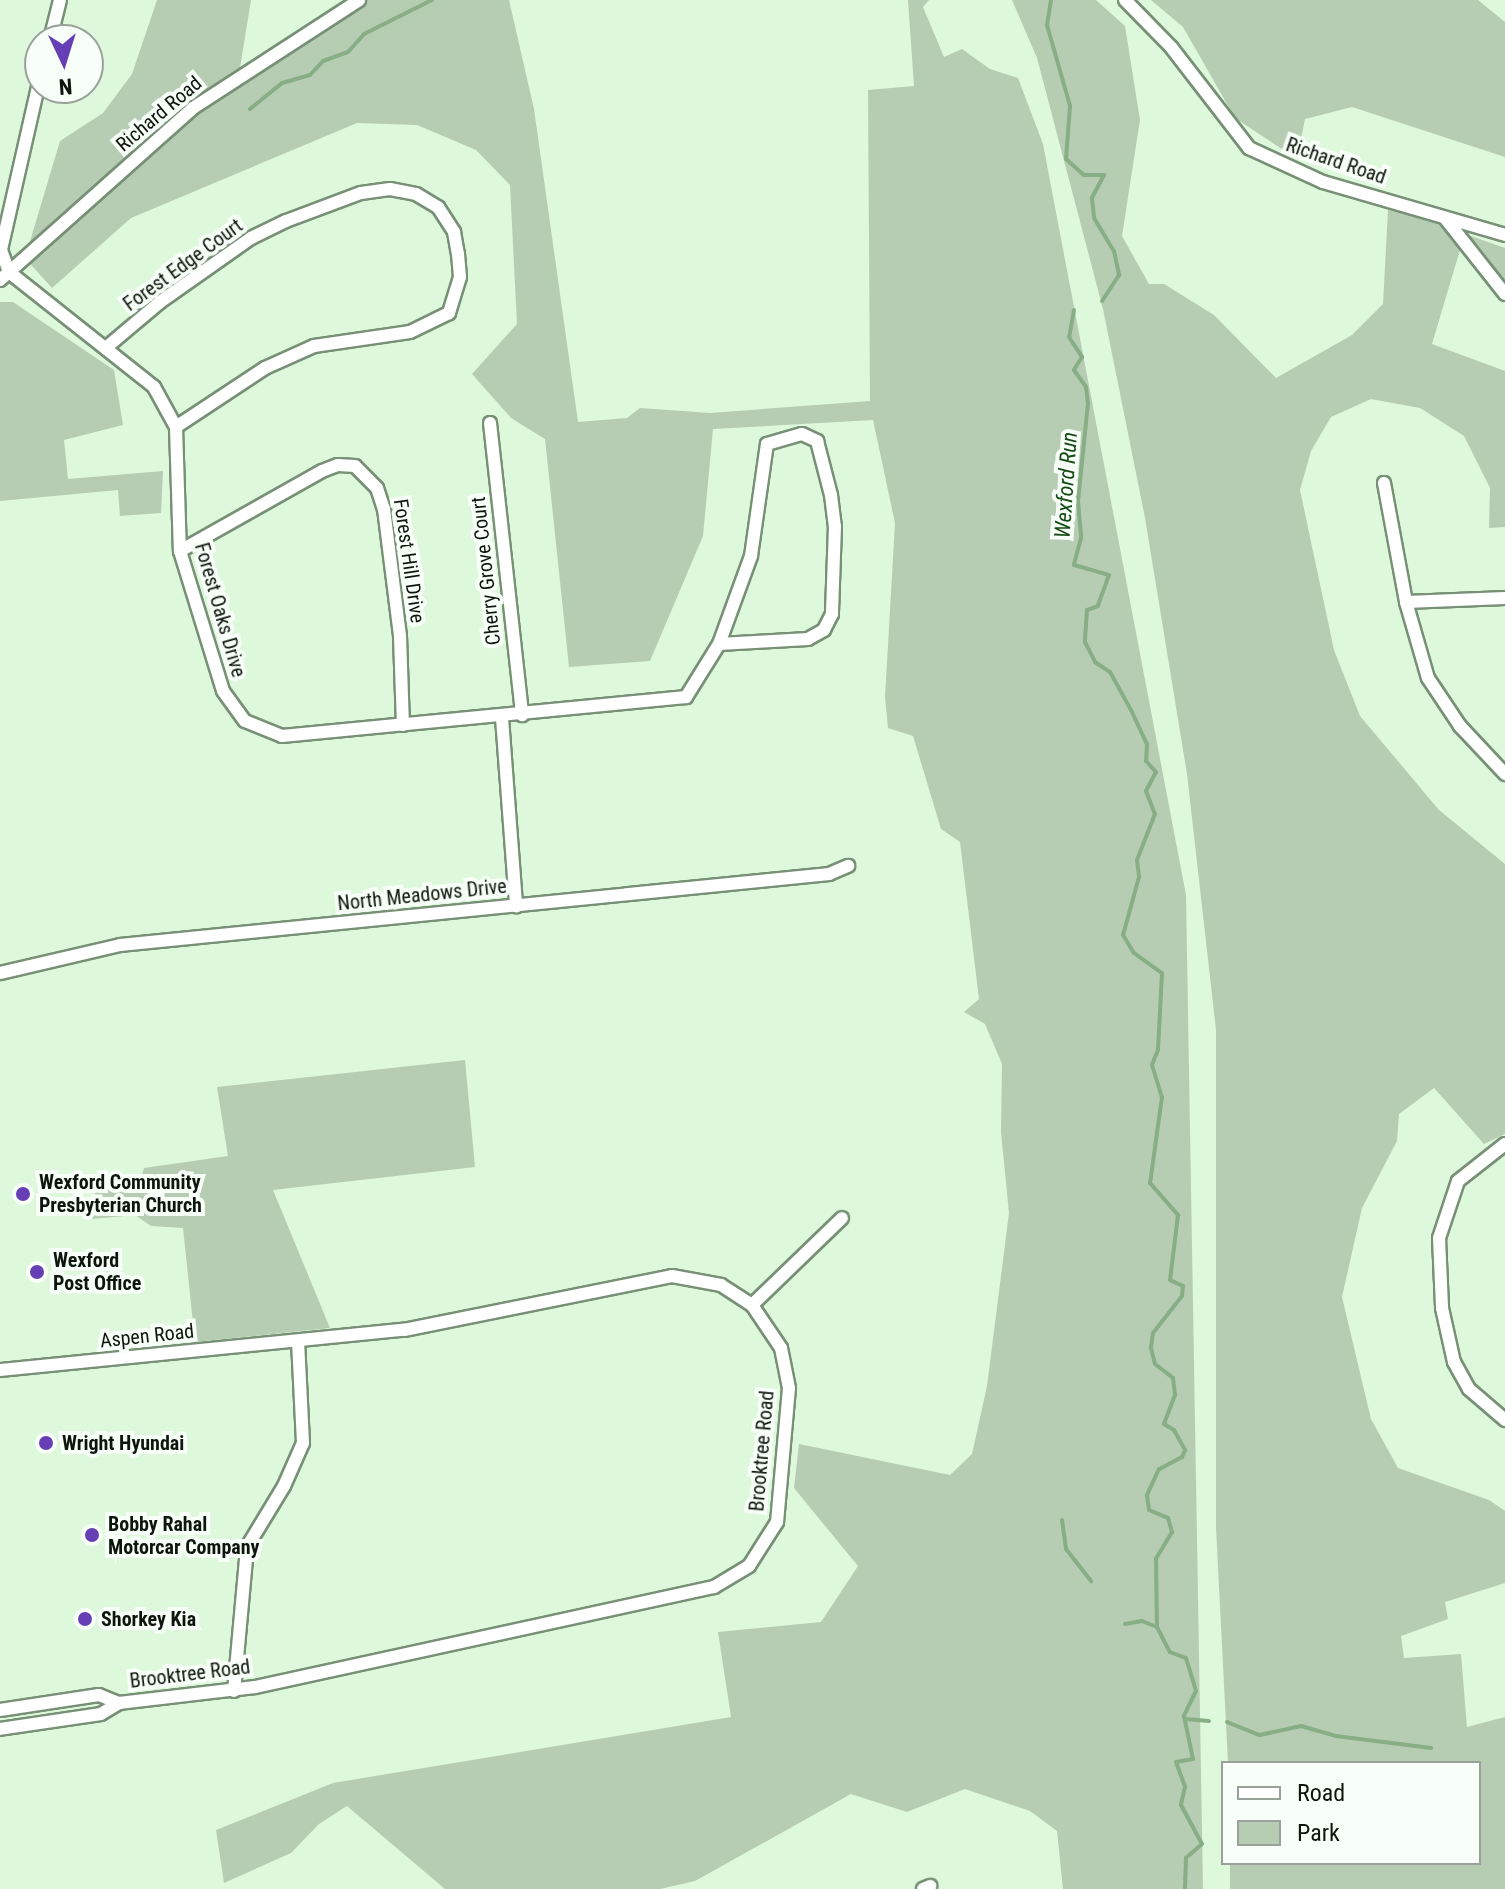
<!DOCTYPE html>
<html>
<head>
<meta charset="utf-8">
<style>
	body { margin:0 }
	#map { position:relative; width:1505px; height:1889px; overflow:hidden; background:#ddf8db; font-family:"Roboto Condensed",sans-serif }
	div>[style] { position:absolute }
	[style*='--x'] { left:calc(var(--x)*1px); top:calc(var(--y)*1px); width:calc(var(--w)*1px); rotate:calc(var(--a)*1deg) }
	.green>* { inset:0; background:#b6cdb4 }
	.stream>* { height:4px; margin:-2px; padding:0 2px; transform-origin:2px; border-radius:2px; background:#87ae85 }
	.roads { filter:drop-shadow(2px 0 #779076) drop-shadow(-2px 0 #779076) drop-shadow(0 2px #779076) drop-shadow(0 -2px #779076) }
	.minor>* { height:12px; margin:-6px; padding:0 6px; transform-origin:6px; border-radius:6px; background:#fff }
	.dots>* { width:22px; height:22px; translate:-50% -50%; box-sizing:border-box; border:4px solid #f8fef8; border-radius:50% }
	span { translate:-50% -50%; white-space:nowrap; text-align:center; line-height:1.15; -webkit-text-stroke:8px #f8fef8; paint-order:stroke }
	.street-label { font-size:20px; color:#0d160c }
	.poi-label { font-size:20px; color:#0d160c; font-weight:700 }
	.left { translate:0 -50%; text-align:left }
	.water-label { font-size:22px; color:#144b15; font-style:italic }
	.legend { position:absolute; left:1221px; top:1761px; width:260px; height:104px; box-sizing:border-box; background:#f8fef8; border:2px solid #9aa19a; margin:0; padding:10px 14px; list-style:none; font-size:24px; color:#0d160c }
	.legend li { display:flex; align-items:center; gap:16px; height:40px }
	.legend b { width:40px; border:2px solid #9aa19a }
	.north { position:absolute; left:24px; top:24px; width:80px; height:80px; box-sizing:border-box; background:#f8fef8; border:2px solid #9aa19a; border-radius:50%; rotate:176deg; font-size:22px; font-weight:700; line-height:32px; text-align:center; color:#0d160c }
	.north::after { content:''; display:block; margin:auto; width:28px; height:36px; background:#663fb7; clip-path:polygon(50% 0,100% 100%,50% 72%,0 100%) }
</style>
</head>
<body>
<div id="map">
	<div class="green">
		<i style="clip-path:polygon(157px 0,251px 0,239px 74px,352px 0,509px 0,534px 109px,578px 422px,627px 418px,640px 408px,710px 413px,870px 401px,868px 90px,914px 86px,908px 0,929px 0,923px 7px,944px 57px,962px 49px,990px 69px,1018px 78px,1043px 144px,1186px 895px,1203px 1889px,1063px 1889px,1057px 1831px,1030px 1811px,965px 1789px,907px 1812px,851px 1794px,695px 1881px,660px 1889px,445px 1889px,347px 1806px,319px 1824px,291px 1853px,224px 1883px,216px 1830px,333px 1783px,731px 1717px,718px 1632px,821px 1622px,858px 1566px,794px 1488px,799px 1444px,950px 1475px,972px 1454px,987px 1386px,1009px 1213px,1001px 1132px,1002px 1064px,985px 1024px,964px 1012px,979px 999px,960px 842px,941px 829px,913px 736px,888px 728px,885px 697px,895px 523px,873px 420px,713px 429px,703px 536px,650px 661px,569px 667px,545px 439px,511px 418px,472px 374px,517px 324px,510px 185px,476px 150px,417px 125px,357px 123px,131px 218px,52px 288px,25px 258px,60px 141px,103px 113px,132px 74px)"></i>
		<i style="clip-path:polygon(1012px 0,1096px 0,1125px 26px,1140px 120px,1122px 236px,1149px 284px,1164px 284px,1214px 315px,1276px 378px,1352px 335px,1383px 304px,1388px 210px,1439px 222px,1460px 250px,1432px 344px,1505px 371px,1505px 527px,1489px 528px,1490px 488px,1464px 436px,1420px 408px,1371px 399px,1331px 417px,1311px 451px,1300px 490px,1334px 650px,1360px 716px,1439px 810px,1505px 864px,1505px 1134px,1484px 1144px,1434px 1088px,1399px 1114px,1397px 1141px,1362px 1208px,1342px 1297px,1371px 1419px,1398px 1468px,1489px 1500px,1505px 1511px,1505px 1583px,1445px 1602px,1448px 1619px,1401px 1636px,1404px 1658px,1461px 1654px,1467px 1727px,1505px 1717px,1505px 1889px,1230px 1889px,1230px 1863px,1479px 1863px,1479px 1763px,1228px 1763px,1216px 1528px,1216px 1030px,1187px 774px,1145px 518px,1103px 309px,1037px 58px)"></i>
		<i style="clip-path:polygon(1151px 0,1478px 0,1505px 22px,1505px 157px,1352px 107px,1305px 119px,1297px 159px,1235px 118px,1183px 27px)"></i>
		<i style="clip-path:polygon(1471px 236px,1505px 248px,1505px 285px,1468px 240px)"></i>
		<i style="clip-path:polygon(0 302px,13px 302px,114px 370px,123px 425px,64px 440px,68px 479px,163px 471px,161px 513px,120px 516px,118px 490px,0 501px)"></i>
		<i style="clip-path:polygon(465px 1060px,475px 1167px,273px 1190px,330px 1328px,195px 1342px,183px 1228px,151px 1226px,135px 1215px,92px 1219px,95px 1191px,139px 1185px,144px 1168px,228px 1156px,217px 1087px)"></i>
	</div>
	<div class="stream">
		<i style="--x:1051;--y:0;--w:25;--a:99"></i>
		<i style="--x:1047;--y:25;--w:84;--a:74.1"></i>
		<i style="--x:1070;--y:106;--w:53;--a:94.3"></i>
		<i style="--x:1066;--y:159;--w:24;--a:42"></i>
		<i style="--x:1084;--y:175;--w:20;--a:0"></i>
		<i style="--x:1104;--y:175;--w:26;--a:118"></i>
		<i style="--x:1092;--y:198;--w:20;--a:84"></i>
		<i style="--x:1094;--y:218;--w:39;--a:59"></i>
		<i style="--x:1114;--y:251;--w:25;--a:78"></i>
		<i style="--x:1119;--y:275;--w:31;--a:123"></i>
		<i style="--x:250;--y:109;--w:41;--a:-39.1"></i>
		<i style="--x:282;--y:83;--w:29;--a:-16"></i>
		<i style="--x:310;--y:75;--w:19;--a:-47"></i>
		<i style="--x:323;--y:61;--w:27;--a:-20"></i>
		<i style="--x:348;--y:52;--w:24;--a:-48"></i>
		<i style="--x:364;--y:34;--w:76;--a:-26.6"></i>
		<i style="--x:1074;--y:310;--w:27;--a:100"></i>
		<i style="--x:1069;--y:337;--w:24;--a:57"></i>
		<i style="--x:1082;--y:357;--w:15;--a:122"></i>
		<i style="--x:1074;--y:370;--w:21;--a:55"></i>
		<i style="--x:1086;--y:387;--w:16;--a:83"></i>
		<i style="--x:1088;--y:403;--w:99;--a:95.8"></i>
		<i style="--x:1078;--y:501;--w:37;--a:85"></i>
		<i style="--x:1081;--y:538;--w:28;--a:105"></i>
		<i style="--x:1074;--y:565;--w:36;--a:16"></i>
		<i style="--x:1109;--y:575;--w:33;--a:110"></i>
		<i style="--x:1098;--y:606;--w:12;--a:160"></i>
		<i style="--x:1087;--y:610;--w:32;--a:94"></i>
		<i style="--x:1085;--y:642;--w:22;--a:63"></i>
		<i style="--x:1095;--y:662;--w:18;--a:34"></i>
		<i style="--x:1110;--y:672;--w:43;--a:61.1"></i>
		<i style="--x:1131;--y:710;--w:38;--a:65"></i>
		<i style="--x:1147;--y:744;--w:17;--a:93"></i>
		<i style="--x:1146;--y:761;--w:15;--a:48"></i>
		<i style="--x:1156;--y:772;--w:21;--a:118"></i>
		<i style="--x:1146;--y:791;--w:25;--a:69"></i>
		<i style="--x:1155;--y:814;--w:49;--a:111.4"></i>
		<i style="--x:1137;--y:860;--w:17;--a:83"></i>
		<i style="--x:1139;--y:877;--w:60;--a:105.4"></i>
		<i style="--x:1123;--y:935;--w:21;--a:59"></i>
		<i style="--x:1134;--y:953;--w:34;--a:36"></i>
		<i style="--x:1162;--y:973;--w:77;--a:93"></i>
		<i style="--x:1158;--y:1050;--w:16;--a:112"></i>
		<i style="--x:1152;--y:1065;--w:34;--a:73"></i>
		<i style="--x:1162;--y:1097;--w:87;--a:97.9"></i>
		<i style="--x:1150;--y:1183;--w:43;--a:48.8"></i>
		<i style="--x:1178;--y:1215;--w:65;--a:97"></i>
		<i style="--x:1170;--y:1280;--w:14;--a:25"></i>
		<i style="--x:1183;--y:1286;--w:10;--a:96"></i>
		<i style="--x:1182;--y:1296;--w:47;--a:128.1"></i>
		<i style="--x:1153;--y:1333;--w:15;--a:98"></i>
		<i style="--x:1151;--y:1348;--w:16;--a:76"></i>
		<i style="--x:1155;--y:1364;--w:23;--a:38"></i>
		<i style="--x:1173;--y:1378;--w:17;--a:83"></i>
		<i style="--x:1175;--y:1395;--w:31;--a:111"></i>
		<i style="--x:1164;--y:1424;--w:12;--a:31"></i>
		<i style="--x:1174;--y:1430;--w:23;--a:61"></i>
		<i style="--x:1185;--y:1450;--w:8;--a:113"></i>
		<i style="--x:1182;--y:1457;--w:26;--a:152"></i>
		<i style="--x:1159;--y:1469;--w:29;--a:115"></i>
		<i style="--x:1147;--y:1495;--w:15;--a:82"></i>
		<i style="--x:1149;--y:1510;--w:21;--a:23"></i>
		<i style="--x:1168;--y:1518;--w:15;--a:74"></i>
		<i style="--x:1172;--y:1532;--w:31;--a:121"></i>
		<i style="--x:1156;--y:1559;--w:68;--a:89.2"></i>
		<i style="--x:1157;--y:1627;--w:28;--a:63"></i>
		<i style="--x:1170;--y:1652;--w:17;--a:21"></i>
		<i style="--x:1186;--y:1658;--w:34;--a:73"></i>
		<i style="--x:1196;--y:1691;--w:28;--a:116"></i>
		<i style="--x:1184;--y:1716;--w:44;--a:78.2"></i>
		<i style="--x:1193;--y:1759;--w:17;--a:170"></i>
		<i style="--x:1176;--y:1762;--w:27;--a:70"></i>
		<i style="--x:1185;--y:1787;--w:18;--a:103"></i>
		<i style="--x:1181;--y:1805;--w:44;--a:61.7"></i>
		<i style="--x:1202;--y:1844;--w:21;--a:139"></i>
		<i style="--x:1186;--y:1858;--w:31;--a:92"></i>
		<i style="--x:1062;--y:1520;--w:29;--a:82"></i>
		<i style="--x:1066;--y:1549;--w:41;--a:52"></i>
		<i style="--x:1125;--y:1624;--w:17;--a:-10"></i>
		<i style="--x:1142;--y:1621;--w:16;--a:22"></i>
		<i style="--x:1185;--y:1719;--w:24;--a:5"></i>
		<i style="--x:1227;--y:1722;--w:35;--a:22"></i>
		<i style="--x:1260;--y:1735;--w:42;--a:-12.4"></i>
		<i style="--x:1301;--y:1726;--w:36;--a:16"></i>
		<i style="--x:1336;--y:1736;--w:96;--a:7.2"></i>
	</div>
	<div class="roads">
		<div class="minor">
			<i style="--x:1125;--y:0;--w:66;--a:45.6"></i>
			<i style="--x:1171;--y:47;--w:128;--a:52.3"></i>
			<i style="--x:1249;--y:148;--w:81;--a:24.7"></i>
			<i style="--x:1323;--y:182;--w:190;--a:16.2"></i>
			<i style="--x:50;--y:40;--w:41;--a:-76"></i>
			<i style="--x:40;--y:78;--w:176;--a:102.8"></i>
			<i style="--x:1;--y:250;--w:23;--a:70"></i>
			<i style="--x:9;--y:272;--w:185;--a:38.4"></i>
			<i style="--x:154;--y:387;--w:46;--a:61.2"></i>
			<i style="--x:176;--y:427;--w:124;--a:88.2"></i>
			<i style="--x:180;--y:551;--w:146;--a:72.9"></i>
			<i style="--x:223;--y:691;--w:37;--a:54"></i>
			<i style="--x:245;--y:721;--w:40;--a:22"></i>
			<i style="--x:282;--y:736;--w:406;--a:-5.5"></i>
			<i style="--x:686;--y:697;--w:62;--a:-58.1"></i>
			<i style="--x:1445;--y:218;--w:97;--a:51.7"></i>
			<i style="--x:0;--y:280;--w:259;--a:-41.7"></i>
			<i style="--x:193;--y:108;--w:198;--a:-33"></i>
			<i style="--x:108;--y:346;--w:68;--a:-40.2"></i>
			<i style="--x:160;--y:302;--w:111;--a:-35.1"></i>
			<i style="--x:251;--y:238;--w:39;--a:-26"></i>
			<i style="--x:286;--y:221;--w:80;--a:-20.5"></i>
			<i style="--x:361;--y:193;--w:29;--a:-8"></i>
			<i style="--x:390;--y:189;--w:26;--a:11"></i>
			<i style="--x:416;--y:194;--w:26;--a:31"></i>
			<i style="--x:438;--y:207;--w:30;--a:57"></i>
			<i style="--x:454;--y:232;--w:22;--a:80"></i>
			<i style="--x:458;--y:254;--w:23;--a:85"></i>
			<i style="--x:460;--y:277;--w:38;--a:107"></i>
			<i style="--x:449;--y:313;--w:43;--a:154"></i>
			<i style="--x:410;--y:332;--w:97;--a:171.7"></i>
			<i style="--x:314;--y:346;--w:54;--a:155.8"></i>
			<i style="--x:265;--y:368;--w:107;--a:146.5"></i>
			<i style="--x:490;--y:423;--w:294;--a:83.7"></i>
			<i style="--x:802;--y:434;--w:17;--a:25"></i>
			<i style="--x:817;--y:441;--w:56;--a:75.5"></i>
			<i style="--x:831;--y:495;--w:31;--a:83"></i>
			<i style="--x:835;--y:526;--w:88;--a:92"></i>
			<i style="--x:832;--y:614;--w:18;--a:117"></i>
			<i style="--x:824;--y:630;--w:18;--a:151"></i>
			<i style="--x:808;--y:639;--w:89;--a:176.8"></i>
			<i style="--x:719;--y:644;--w:94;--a:-70"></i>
			<i style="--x:751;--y:556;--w:113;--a:-81.9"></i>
			<i style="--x:767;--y:444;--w:36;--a:-16"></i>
			<i style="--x:1384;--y:483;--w:121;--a:79.5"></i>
			<i style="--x:1406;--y:602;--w:79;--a:73.9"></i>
			<i style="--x:1428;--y:678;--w:58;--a:56.3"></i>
			<i style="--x:1460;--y:726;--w:66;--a:46.8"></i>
			<i style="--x:180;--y:551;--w:163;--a:-29.4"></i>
			<i style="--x:322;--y:471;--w:17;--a:-21"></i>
			<i style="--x:338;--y:465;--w:17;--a:3"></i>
			<i style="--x:355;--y:466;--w:31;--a:45"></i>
			<i style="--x:377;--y:488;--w:22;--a:72"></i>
			<i style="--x:384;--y:509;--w:128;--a:82.8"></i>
			<i style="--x:400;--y:636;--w:89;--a:88.1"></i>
			<i style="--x:1406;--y:602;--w:99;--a:-2.3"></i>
			<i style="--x:502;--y:718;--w:189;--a:85.7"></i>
			<i style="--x:0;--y:973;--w:123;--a:-13.1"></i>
			<i style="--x:120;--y:945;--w:713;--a:-5.72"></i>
			<i style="--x:829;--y:874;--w:21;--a:-23"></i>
			<i style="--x:1505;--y:1144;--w:60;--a:141.8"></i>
			<i style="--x:1458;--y:1181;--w:60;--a:108.4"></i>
			<i style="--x:1439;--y:1238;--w:70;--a:87.5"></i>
			<i style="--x:1442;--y:1308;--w:55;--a:77.5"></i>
			<i style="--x:1454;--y:1362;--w:31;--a:61"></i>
			<i style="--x:1469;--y:1389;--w:48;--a:40.7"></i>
			<i style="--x:752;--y:1305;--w:125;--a:-44"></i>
			<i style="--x:0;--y:1370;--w:406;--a:-5.7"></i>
			<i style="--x:404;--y:1330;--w:273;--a:-11.4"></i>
			<i style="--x:672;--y:1276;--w:50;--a:10.4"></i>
			<i style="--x:721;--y:1285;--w:37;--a:33"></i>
			<i style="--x:752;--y:1305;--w:52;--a:56"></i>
			<i style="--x:781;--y:1348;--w:41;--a:78.7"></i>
			<i style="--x:789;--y:1388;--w:135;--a:95.1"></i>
			<i style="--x:777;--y:1522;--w:52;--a:122.5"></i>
			<i style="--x:749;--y:1566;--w:41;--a:149"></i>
			<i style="--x:714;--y:1587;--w:470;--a:167.7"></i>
			<i style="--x:255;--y:1687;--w:137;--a:173.3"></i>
			<i style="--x:119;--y:1703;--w:21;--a:149"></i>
			<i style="--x:101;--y:1714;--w:102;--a:171.6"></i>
			<i style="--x:234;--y:1691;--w:145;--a:-84.8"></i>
			<i style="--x:247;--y:1547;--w:71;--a:-58.8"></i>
			<i style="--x:284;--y:1486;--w:47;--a:-66.2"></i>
			<i style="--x:303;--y:1443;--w:102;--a:-92.8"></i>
			<i style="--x:0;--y:1710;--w:100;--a:-8.6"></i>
			<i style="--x:99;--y:1695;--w:22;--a:22"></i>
			<i style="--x:923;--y:1889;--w:8;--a:-23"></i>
		</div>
	</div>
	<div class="dots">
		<i style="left:23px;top:1194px;background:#663fb7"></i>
		<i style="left:37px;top:1272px;background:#663fb7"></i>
		<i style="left:46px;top:1443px;background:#663fb7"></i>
		<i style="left:92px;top:1535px;background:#663fb7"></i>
		<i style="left:85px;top:1619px;background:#663fb7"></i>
	</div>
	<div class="street-label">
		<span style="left:159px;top:114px;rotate:-40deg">Richard Road</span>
		<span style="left:1336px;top:161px;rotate:19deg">Richard Road</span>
		<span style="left:183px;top:265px;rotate:-36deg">Forest Edge Court</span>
		<span style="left:409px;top:561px;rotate:82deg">Forest Hill Drive</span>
		<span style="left:486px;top:571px;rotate:-96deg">Cherry Grove Court</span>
		<span style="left:220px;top:610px;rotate:74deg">Forest Oaks Drive</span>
		<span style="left:422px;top:895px;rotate:-6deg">North Meadows Drive</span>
		<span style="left:147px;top:1336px;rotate:-6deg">Aspen Road</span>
		<span style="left:762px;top:1451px;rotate:-85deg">Brooktree Road</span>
		<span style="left:190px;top:1674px;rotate:-7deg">Brooktree Road</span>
	</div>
	<div class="poi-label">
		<span class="left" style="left:39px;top:1194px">Wexford Community<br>Presbyterian Church</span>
		<span class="left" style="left:53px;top:1272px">Wexford<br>Post Office</span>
		<span class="left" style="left:62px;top:1443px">Wright Hyundai</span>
		<span class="left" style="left:108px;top:1536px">Bobby Rahal<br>Motorcar Company</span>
		<span class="left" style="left:101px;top:1619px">Shorkey Kia</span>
	</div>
	<div class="water-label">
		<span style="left:1066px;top:485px;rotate:-86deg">Wexford Run</span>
	</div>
	<ul class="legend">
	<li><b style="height:10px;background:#fff"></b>Road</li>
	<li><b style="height:22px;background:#b6cdb4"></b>Park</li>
	</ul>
	<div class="north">N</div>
</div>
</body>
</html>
